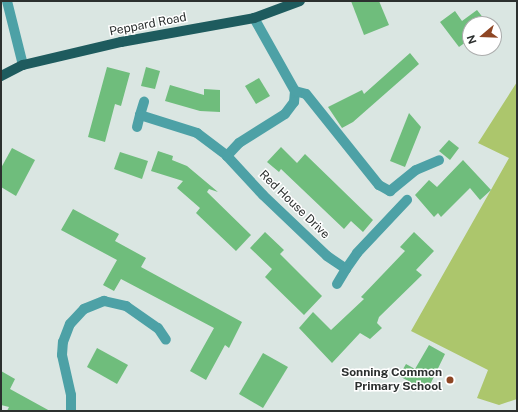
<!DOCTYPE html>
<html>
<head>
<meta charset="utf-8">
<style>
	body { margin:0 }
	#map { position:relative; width:518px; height:412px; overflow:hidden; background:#dae6e2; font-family:"Public Sans",sans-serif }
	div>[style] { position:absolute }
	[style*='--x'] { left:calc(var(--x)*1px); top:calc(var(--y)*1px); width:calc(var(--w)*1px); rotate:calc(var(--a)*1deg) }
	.green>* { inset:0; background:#acc66c }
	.building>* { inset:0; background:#6fbd7c }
	.minor>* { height:10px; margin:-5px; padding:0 5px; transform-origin:5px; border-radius:5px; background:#4da1a6 }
	.major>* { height:10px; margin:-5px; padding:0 5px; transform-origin:5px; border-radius:5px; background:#1e5b5e }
	.dots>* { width:11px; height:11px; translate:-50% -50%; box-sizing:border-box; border:2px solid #fff; border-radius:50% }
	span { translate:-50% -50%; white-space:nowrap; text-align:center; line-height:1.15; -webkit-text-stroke:3px #fff; paint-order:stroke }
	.street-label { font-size:12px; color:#2c302f }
	.poi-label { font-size:12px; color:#2c302f; font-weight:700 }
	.right { translate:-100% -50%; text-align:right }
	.frame { position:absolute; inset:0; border:2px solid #2c302f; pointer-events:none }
	.north { position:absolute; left:462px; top:16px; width:40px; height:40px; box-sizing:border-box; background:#fff; border:1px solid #abacac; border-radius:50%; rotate:251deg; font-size:11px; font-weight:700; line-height:16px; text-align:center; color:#2c302f }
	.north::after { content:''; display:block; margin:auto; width:14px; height:18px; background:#8e4624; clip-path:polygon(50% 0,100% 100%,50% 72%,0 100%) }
</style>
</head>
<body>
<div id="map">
	<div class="green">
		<i style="clip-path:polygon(517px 82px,517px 399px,499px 405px,477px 398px,488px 370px,411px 331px,509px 158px,478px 143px)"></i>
	</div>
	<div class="building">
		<i style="clip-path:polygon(351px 1px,379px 1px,389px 25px,364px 35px)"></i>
		<i style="clip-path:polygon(477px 10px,488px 24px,470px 24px,470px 39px,459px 47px,440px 22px,455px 11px,462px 21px)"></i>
		<i style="clip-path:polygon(410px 53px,419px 64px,353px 122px,342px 128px,328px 107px,362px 90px,364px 94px)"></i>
		<i style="clip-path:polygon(107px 67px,130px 73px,121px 106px,115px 104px,105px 142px,88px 137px)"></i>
		<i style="clip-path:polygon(146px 67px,160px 71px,155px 89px,141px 86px)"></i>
		<i style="clip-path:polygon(259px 78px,270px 96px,256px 104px,245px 86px)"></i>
		<i style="clip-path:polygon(170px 85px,204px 95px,204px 89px,220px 90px,220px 112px,200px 111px,165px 101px)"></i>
		<i style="clip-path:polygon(409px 113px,421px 127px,405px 167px,390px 161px)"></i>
		<i style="clip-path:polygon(449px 140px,459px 148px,450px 160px,439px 151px)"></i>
		<i style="clip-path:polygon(281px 147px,297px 163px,305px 154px,373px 220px,363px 232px,351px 221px,344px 229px,281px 169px,279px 172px,267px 162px)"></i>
		<i style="clip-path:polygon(12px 148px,35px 160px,16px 196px,1px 187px,1px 168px)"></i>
		<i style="clip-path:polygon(158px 151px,173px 156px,172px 160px,187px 166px,218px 192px,209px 189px,207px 192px,251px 235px,236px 251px,196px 213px,200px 208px,177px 188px,183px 181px,151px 171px)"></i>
		<i style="clip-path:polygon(120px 152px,148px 161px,142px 179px,114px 169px)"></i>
		<i style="clip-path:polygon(463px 160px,491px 190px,480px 200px,470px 188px,441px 217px,438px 213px,434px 217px,415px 195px,429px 180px,437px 187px)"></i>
		<i style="clip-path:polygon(73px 209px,119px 234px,115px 241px,146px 258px,141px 267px,242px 322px,229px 348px,225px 345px,206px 380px,190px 371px,214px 328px,121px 279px,114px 291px,103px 285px,117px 260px,61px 230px)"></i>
		<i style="clip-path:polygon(265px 232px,284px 250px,280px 254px,322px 296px,304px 315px,265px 277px,272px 269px,250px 248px)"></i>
		<i style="clip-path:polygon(414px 232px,434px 251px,416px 270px,422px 275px,379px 317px,377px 323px,382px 328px,370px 339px,360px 333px,332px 363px,299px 328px,313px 312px,331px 330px,364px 299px,361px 297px,405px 251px,400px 247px)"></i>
		<i style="clip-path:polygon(429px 345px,445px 354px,427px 391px,399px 376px,406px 364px,415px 369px)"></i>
		<i style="clip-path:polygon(97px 348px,128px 365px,117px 384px,87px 367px)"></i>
		<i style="clip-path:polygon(263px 353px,288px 367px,263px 408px,239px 394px)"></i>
		<i style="clip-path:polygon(1px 371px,15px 379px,10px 389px,50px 411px,7px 411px,9px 407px,1px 405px)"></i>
	</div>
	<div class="minor">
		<i style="--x:7;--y:1;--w:66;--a:76"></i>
		<i style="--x:254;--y:18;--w:84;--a:60.7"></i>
		<i style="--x:295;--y:91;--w:11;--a:95"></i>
		<i style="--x:294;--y:102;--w:15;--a:127"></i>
		<i style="--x:285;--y:114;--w:54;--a:147.8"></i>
		<i style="--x:239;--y:143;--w:18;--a:133"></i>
		<i style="--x:227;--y:156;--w:53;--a:47.3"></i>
		<i style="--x:263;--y:195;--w:88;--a:43.6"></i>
		<i style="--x:327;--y:256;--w:23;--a:34"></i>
		<i style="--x:346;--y:269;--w:19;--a:-55"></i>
		<i style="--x:357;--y:253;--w:73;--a:-46.7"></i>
		<i style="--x:295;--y:91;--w:11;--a:15"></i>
		<i style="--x:306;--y:94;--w:117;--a:51.3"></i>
		<i style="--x:379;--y:185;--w:13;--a:29"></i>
		<i style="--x:390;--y:191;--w:33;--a:-39"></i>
		<i style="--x:416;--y:170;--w:25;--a:-23"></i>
		<i style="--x:140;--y:115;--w:14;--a:-73"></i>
		<i style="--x:137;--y:127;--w:12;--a:-76"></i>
		<i style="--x:140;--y:115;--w:60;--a:17.5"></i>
		<i style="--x:197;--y:133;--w:38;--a:37"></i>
		<i style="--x:337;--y:284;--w:17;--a:-59"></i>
		<i style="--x:71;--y:411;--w:16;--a:-90"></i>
		<i style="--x:71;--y:395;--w:41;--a:-102.7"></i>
		<i style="--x:62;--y:355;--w:13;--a:-86"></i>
		<i style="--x:63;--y:342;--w:19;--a:-69"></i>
		<i style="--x:70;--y:324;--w:21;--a:-47"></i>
		<i style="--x:84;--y:309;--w:22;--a:-22"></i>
		<i style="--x:104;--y:301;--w:23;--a:13"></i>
		<i style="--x:126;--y:306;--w:39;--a:35"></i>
		<i style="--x:158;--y:328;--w:14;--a:56"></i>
	</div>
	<div class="major">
		<i style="--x:1;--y:76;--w:25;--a:-27"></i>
		<i style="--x:23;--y:65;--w:101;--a:-13.2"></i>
		<i style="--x:121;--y:42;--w:135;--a:-10.2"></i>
		<i style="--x:254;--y:18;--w:49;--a:-20.3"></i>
	</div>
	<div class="dots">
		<i style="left:450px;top:380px;background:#8e4624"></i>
	</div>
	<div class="street-label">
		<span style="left:148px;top:25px;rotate:-11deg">Peppard Road</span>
		<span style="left:294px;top:205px;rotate:44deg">Red House Drive</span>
	</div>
	<div class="poi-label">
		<span class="right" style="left:442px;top:380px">Sonning Common<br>Primary School</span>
	</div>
	<div class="frame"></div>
	<div class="north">N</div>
</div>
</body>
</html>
